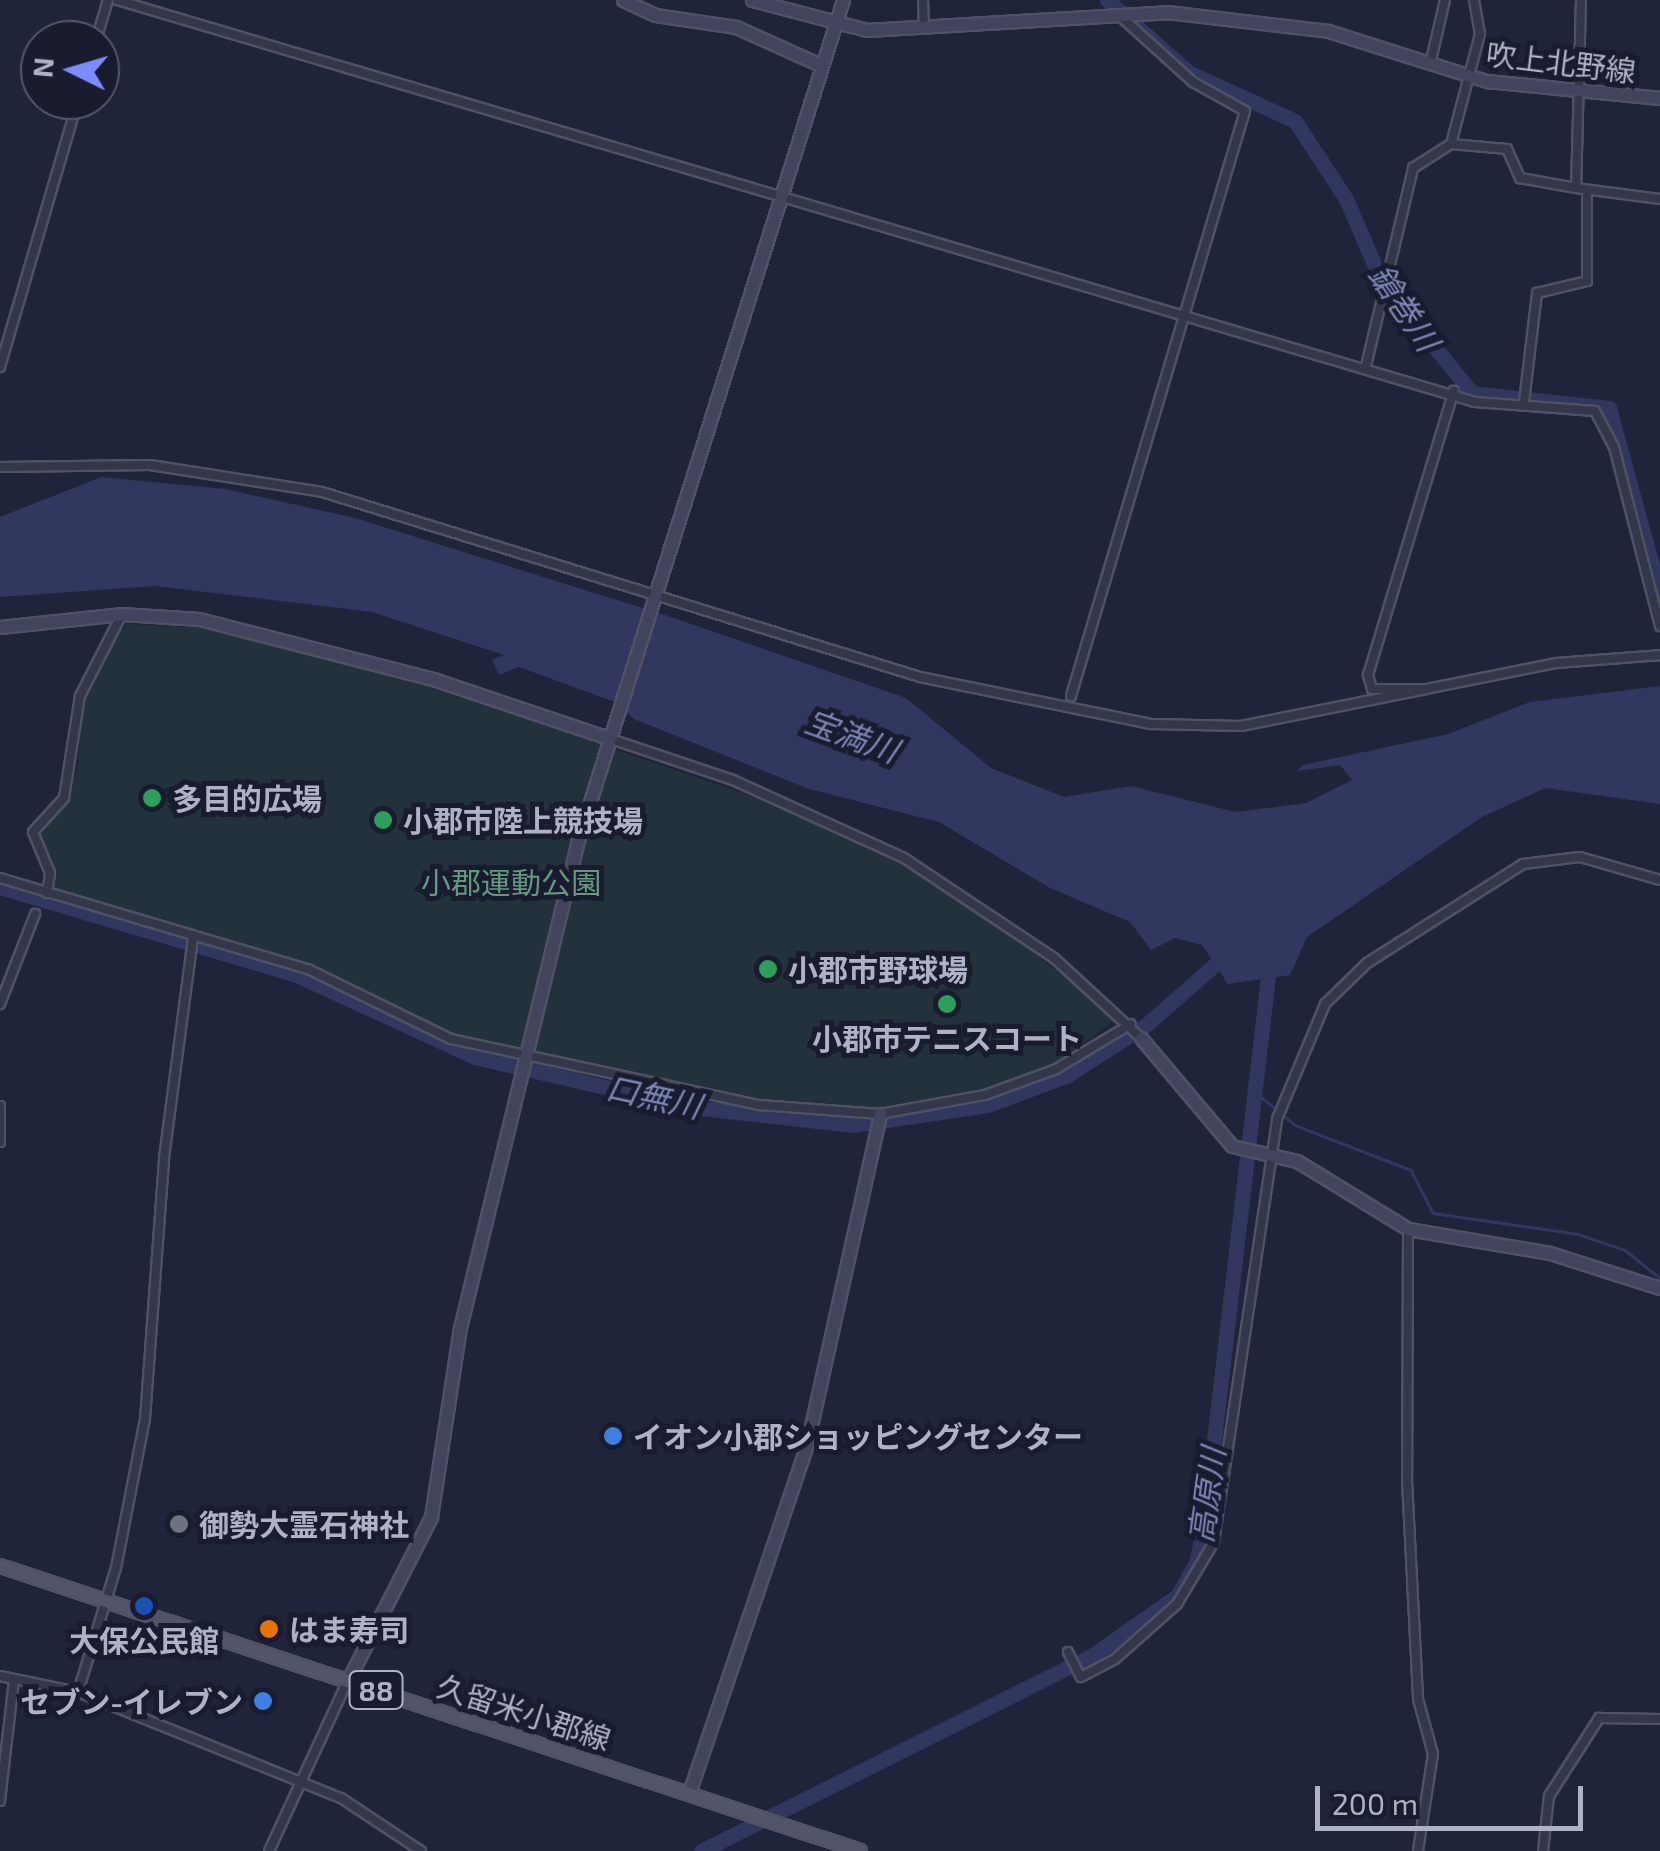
<!DOCTYPE html>
<html>
<head>
<meta charset="utf-8">
<style>
	body { margin:0 }
	#map { position:relative; width:1660px; height:1851px; overflow:hidden; background:#20243a; font-family:"Exo 2","Noto Sans JP",sans-serif }
	div>[style] { position:absolute }
	[style*='--x'] { left:calc(var(--x)*1px); top:calc(var(--y)*1px); width:calc(var(--w)*1px); rotate:calc(var(--a)*1deg) }
	.green>* { inset:0; background:#22313b }
	.water>* { inset:0; background:#32375f }
	.stream>* { height:2.5px; margin:-1.25px; padding:0 1.25px; transform-origin:1.25px; border-radius:1.25px; background:#32375f }
	.river>* { height:15px; margin:-7.5px; padding:0 7.5px; transform-origin:7.5px; border-radius:7.5px; background:#32375f }
	.roads { filter:drop-shadow(2px 0 #4f5165) drop-shadow(-2px 0 #4f5165) drop-shadow(0 2px #4f5165) drop-shadow(0 -2px #4f5165) }
	.street>* { height:8px; margin:-4px; padding:0 4px; transform-origin:4px; border-radius:4px; background:#34374a }
	.secondary>* { height:11px; margin:-5.5px; padding:0 5.5px; transform-origin:5.5px; border-radius:5.5px; background:#42445d }
	.primary>* { height:12px; margin:-6px; padding:0 6px; transform-origin:6px; border-radius:6px; background:#52556a }
	.dots>* { width:28px; height:28px; translate:-50% -50%; box-sizing:border-box; border:5px solid #191c2f; border-radius:50% }
	span { translate:-50% -50%; white-space:nowrap; text-align:center; line-height:1.15; -webkit-text-stroke:10px #191c2f; paint-order:stroke }
	.shield-label span { padding:2px 8px; background:#191c2f; border:2px solid; border-radius:8px; -webkit-text-stroke-width:0 }
	.shield-label { font-size:28px; color:#afb1c6; font-weight:700 }
	.street-label { font-size:30px; color:#afb1c6 }
	.poi-label { font-size:30px; color:#afb1c6; font-weight:700 }
	.left { translate:0 -50%; text-align:left }
	.right { translate:-100% -50%; text-align:right }
	.park-label { font-size:30px; color:#65987f }
	.water-label { font-size:32px; color:#7d85b4; font-style:italic }
	.north { position:absolute; left:20px; top:20px; width:100px; height:100px; box-sizing:border-box; background:#191c2f; border:2px solid #55586b; border-radius:50%; rotate:275deg; font-size:28px; font-weight:700; line-height:40px; text-align:center; color:#afb1c6 }
	.north::after { content:''; display:block; margin:auto; width:35px; height:45px; background:#7e8bfc; clip-path:polygon(50% 0,100% 100%,50% 72%,0 100%) }
	.scale { position:absolute; left:1315px; top:1786px; width:268px; height:45px; box-sizing:border-box; border:5px solid #afb1c6; border-top:0; padding-left:12px; font-size:30px; line-height:35px; white-space:nowrap; color:#afb1c6; -webkit-text-stroke:8px #191c2f; paint-order:stroke }
</style>
</head>
<body>
<div id="map">
	<div class="green">
		<i style="clip-path:polygon(126px 624px,196px 627px,415px 681px,786px 808px,892px 857px,991px 919px,1117px 1018px,1054px 1066px,981px 1093px,866px 1111px,780px 1105px,461px 1038px,270px 953px,53px 892px,36px 830px,77px 772px,84px 691px)"></i>
	</div>
	<div class="water">
		<i style="clip-path:polygon(101px 477px,225px 489px,355px 518px,668px 616px,906px 698px,991px 768px,1064px 797px,1131px 786px,1236px 812px,1306px 803px,1352px 780px,1340px 765px,1297px 771px,1303px 765px,1448px 734px,1530px 702px,1660px 686px,1660px 804px,1545px 788px,1482px 817px,1307px 937px,1290px 975px,1228px 984px,1202px 945px,1175px 938px,1151px 950px,1130px 922px,1050px 888px,939px 822px,809px 789px,634px 719px,615px 702px,519px 667px,499px 675px,492px 660px,504px 655px,372px 612px,155px 586px,0 597px,0 517px)"></i>
	</div>
	<div class="stream">
		<i style="--x:1260;--y:1096;--w:45;--a:39.6"></i>
		<i style="--x:1295;--y:1125;--w:124;--a:21.2"></i>
		<i style="--x:1411;--y:1170;--w:48;--a:62.9"></i>
		<i style="--x:1433;--y:1213;--w:147;--a:8.2"></i>
		<i style="--x:1578;--y:1234;--w:50;--a:18.8"></i>
		<i style="--x:1625;--y:1250;--w:45;--a:38.7"></i>
	</div>
	<div class="river">
		<i style="--x:1107;--y:0;--w:108;--a:41.6"></i>
		<i style="--x:1188;--y:72;--w:118;--a:24.6"></i>
		<i style="--x:1295;--y:121;--w:93;--a:56.8"></i>
		<i style="--x:1346;--y:199;--w:90;--a:66.6"></i>
		<i style="--x:1382;--y:282;--w:143;--a:51"></i>
		<i style="--x:1472;--y:393;--w:138;--a:6.2"></i>
		<i style="--x:1609;--y:408;--w:193;--a:74.7"></i>
		<i style="--x:0;--y:887;--w:307;--a:16.5"></i>
		<i style="--x:294;--y:974;--w:199;--a:24.6"></i>
		<i style="--x:475;--y:1057;--w:223;--a:13"></i>
		<i style="--x:692;--y:1107;--w:162;--a:6.4"></i>
		<i style="--x:853;--y:1125;--w:136;--a:-8.4"></i>
		<i style="--x:988;--y:1105;--w:83;--a:-20.4"></i>
		<i style="--x:1066;--y:1076;--w:95;--a:-32.5"></i>
		<i style="--x:1146;--y:1025;--w:109;--a:-41.3"></i>
		<i style="--x:701;--y:1851;--w:438;--a:-26.6"></i>
		<i style="--x:1093;--y:1655;--w:104;--a:-35.2"></i>
		<i style="--x:1178;--y:1595;--w:39;--a:-61"></i>
		<i style="--x:1197;--y:1561;--w:54;--a:-80.4"></i>
		<i style="--x:1206;--y:1508;--w:552;--a:-83.34"></i>
	</div>
	<div class="roads">
		<div class="street">
			<i style="--x:117;--y:0;--w:1416;--a:16.49"></i>
			<i style="--x:1475;--y:402;--w:120;--a:4.3"></i>
			<i style="--x:1595;--y:411;--w:41;--a:62.2"></i>
			<i style="--x:1614;--y:447;--w:185;--a:75.6"></i>
			<i style="--x:923;--y:0;--w:28;--a:88"></i>
			<i style="--x:1581;--y:0;--w:188;--a:91.5"></i>
			<i style="--x:1576;--y:188;--w:85;--a:7.5"></i>
			<i style="--x:96;--y:40;--w:42;--a:-73.3"></i>
			<i style="--x:1432;--y:56;--w:57;--a:-76.9"></i>
			<i style="--x:1451;--y:144;--w:56;--a:5.1"></i>
			<i style="--x:1507;--y:149;--w:32;--a:66"></i>
			<i style="--x:1520;--y:178;--w:57;--a:10.1"></i>
			<i style="--x:1366;--y:366;--w:204;--a:-76.6"></i>
			<i style="--x:1413;--y:168;--w:45;--a:-32.3"></i>
			<i style="--x:1451;--y:144;--w:114;--a:-75.2"></i>
			<i style="--x:1480;--y:34;--w:35;--a:-100"></i>
			<i style="--x:0;--y:367;--w:278;--a:-73.7"></i>
			<i style="--x:1524;--y:402;--w:110;--a:-83.2"></i>
			<i style="--x:1537;--y:293;--w:51;--a:-13.5"></i>
			<i style="--x:1587;--y:281;--w:85;--a:-90"></i>
			<i style="--x:0;--y:467;--w:150;--a:-0.8"></i>
			<i style="--x:150;--y:465;--w:174;--a:8.9"></i>
			<i style="--x:322;--y:492;--w:626;--a:17.19"></i>
			<i style="--x:920;--y:677;--w:237;--a:11.5"></i>
			<i style="--x:1152;--y:724;--w:89;--a:1.3"></i>
			<i style="--x:1241;--y:726;--w:322;--a:-11.3"></i>
			<i style="--x:1557;--y:663;--w:103;--a:-4.4"></i>
			<i style="--x:1423;--y:689;--w:51;--a:180"></i>
			<i style="--x:1372;--y:689;--w:15;--a:-106"></i>
			<i style="--x:1368;--y:675;--w:297;--a:-73.2"></i>
			<i style="--x:1071;--y:696;--w:610;--a:-73.44"></i>
			<i style="--x:1245;--y:111;--w:60;--a:-150.9"></i>
			<i style="--x:1193;--y:82;--w:98;--a:-137.9"></i>
			<i style="--x:608;--y:738;--w:132;--a:18.6"></i>
			<i style="--x:733;--y:780;--w:188;--a:24.5"></i>
			<i style="--x:904;--y:858;--w:180;--a:33.7"></i>
			<i style="--x:1054;--y:958;--w:118;--a:42.6"></i>
			<i style="--x:0;--y:878;--w:323;--a:16.5"></i>
			<i style="--x:310;--y:970;--w:157;--a:26.1"></i>
			<i style="--x:451;--y:1039;--w:316;--a:12.1"></i>
			<i style="--x:760;--y:1105;--w:120;--a:4.3"></i>
			<i style="--x:880;--y:1114;--w:107;--a:-10.3"></i>
			<i style="--x:985;--y:1095;--w:76;--a:-20.1"></i>
			<i style="--x:1056;--y:1069;--w:87;--a:-31"></i>
			<i style="--x:47;--y:893;--w:20;--a:-81"></i>
			<i style="--x:50;--y:873;--w:44;--a:-112.5"></i>
			<i style="--x:33;--y:832;--w:46;--a:-47.6"></i>
			<i style="--x:64;--y:798;--w:103;--a:-81.1"></i>
			<i style="--x:80;--y:696;--w:92;--a:-62.9"></i>
			<i style="--x:0;--y:1004;--w:97;--a:-68.7"></i>
			<i style="--x:0;--y:1106;--w:36;--a:90"></i>
			<i style="--x:1408;--y:1229;--w:251;--a:90.2"></i>
			<i style="--x:1407;--y:1480;--w:219;--a:87.1"></i>
			<i style="--x:1418;--y:1699;--w:57;--a:74.7"></i>
			<i style="--x:1433;--y:1754;--w:98;--a:98.8"></i>
			<i style="--x:1068;--y:1652;--w:28;--a:63"></i>
			<i style="--x:1081;--y:1677;--w:38;--a:-28"></i>
			<i style="--x:1115;--y:1659;--w:83;--a:-41.6"></i>
			<i style="--x:1177;--y:1604;--w:72;--a:-59.2"></i>
			<i style="--x:1214;--y:1542;--w:428;--a:-81.5"></i>
			<i style="--x:1277;--y:1119;--w:125;--a:-67.3"></i>
			<i style="--x:1325;--y:1004;--w:59;--a:-44.3"></i>
			<i style="--x:1367;--y:963;--w:185;--a:-32.4"></i>
			<i style="--x:1523;--y:864;--w:57;--a:-7"></i>
			<i style="--x:1580;--y:857;--w:83;--a:16"></i>
			<i style="--x:0;--y:1676;--w:80;--a:11.6"></i>
			<i style="--x:78;--y:1692;--w:284;--a:22"></i>
			<i style="--x:341;--y:1798;--w:96;--a:33.5"></i>
			<i style="--x:78;--y:1692;--w:130;--a:-73"></i>
			<i style="--x:116;--y:1568;--w:152;--a:-79"></i>
			<i style="--x:145;--y:1419;--w:262;--a:-85.8"></i>
			<i style="--x:164;--y:1158;--w:222;--a:-82.5"></i>
			<i style="--x:0;--y:1801;--w:122;--a:-83.4"></i>
			<i style="--x:269;--y:1851;--w:188;--a:-65.2"></i>
			<i style="--x:1543;--y:1851;--w:55;--a:-83.8"></i>
			<i style="--x:1549;--y:1796;--w:93;--a:-57.3"></i>
			<i style="--x:1599;--y:1718;--w:61;--a:0.9"></i>
		</div>
		<div class="secondary">
			<i style="--x:623;--y:0;--w:35;--a:25"></i>
			<i style="--x:655;--y:15;--w:82;--a:8.4"></i>
			<i style="--x:736;--y:27;--w:92;--a:24.3"></i>
			<i style="--x:752;--y:0;--w:119;--a:14.6"></i>
			<i style="--x:867;--y:30;--w:301;--a:-3.4"></i>
			<i style="--x:1167;--y:12;--w:162;--a:6.7"></i>
			<i style="--x:1328;--y:31;--w:167;--a:17.5"></i>
			<i style="--x:1487;--y:81;--w:174;--a:5.6"></i>
			<i style="--x:0;--y:627;--w:123;--a:-6.1"></i>
			<i style="--x:122;--y:614;--w:77;--a:3.7"></i>
			<i style="--x:199;--y:619;--w:245;--a:14.4"></i>
			<i style="--x:436;--y:680;--w:182;--a:18.6"></i>
			<i style="--x:1141;--y:1038;--w:141;--a:49.9"></i>
			<i style="--x:1232;--y:1146;--w:67;--a:13"></i>
			<i style="--x:1297;--y:1161;--w:130;--a:31.5"></i>
			<i style="--x:1408;--y:1229;--w:144;--a:9.6"></i>
			<i style="--x:1550;--y:1253;--w:115;--a:17.7"></i>
			<i style="--x:348;--y:1680;--w:183;--a:-63"></i>
			<i style="--x:431;--y:1517;--w:191;--a:-81.3"></i>
			<i style="--x:460;--y:1328;--w:499;--a:-76.4"></i>
			<i style="--x:577;--y:843;--w:884;--a:-72.49"></i>
			<i style="--x:689;--y:1793;--w:368;--a:-71.3"></i>
			<i style="--x:807;--y:1444;--w:338;--a:-77.5"></i>
		</div>
		<div class="primary">
			<i style="--x:0;--y:1566;--w:906;--a:18.33"></i>
		</div>
	</div>
	<div class="dots">
		<i style="left:152px;top:798px;background:#2e9e5b"></i>
		<i style="left:383px;top:820px;background:#2e9e5b"></i>
		<i style="left:768px;top:969px;background:#2e9e5b"></i>
		<i style="left:947px;top:1004px;background:#2e9e5b"></i>
		<i style="left:613px;top:1436px;background:#3f7fe0"></i>
		<i style="left:179px;top:1524px;background:#6b7280"></i>
		<i style="left:144px;top:1606px;background:#1a4fb4"></i>
		<i style="left:269px;top:1629px;background:#e8710a"></i>
		<i style="left:263px;top:1701px;background:#3f7fe0"></i>
	</div>
	<div class="shield-label">
		<span style="left:376px;top:1690px">88</span>
	</div>
	<div class="street-label">
		<span style="left:1561px;top:62px;rotate:7deg">吹上北野線</span>
		<span style="left:524px;top:1712px;rotate:18deg">久留米小郡線</span>
	</div>
	<div class="poi-label">
		<span class="left" style="left:172px;top:798px">多目的広場</span>
		<span class="left" style="left:403px;top:820px">小郡市陸上競技場</span>
		<span class="left" style="left:788px;top:969px">小郡市野球場</span>
		<span style="left:947px;top:1038px">小郡市テニスコート</span>
		<span class="left" style="left:633px;top:1436px">イオン小郡ショッピングセンター</span>
		<span class="left" style="left:199px;top:1524px">御勢大霊石神社</span>
		<span class="left" style="left:289px;top:1629px">はま寿司</span>
		<span style="left:144px;top:1640px">大保公民館</span>
		<span class="right" style="left:243px;top:1701px">セブン-イレブン</span>
	</div>
	<div class="park-label">
		<span style="left:511px;top:882px">小郡運動公園</span>
	</div>
	<div class="water-label">
		<span style="left:1405px;top:307px;rotate:56deg">鎗巻川</span>
		<span style="left:852px;top:735px;rotate:20deg">宝満川</span>
		<span style="left:654px;top:1096px;rotate:12deg">口無川</span>
		<span style="left:1206px;top:1495px;rotate:-82deg">高原川</span>
	</div>
	<div class="north">N</div>
	<div class="scale">200 m</div>
</div>
</body>
</html>
